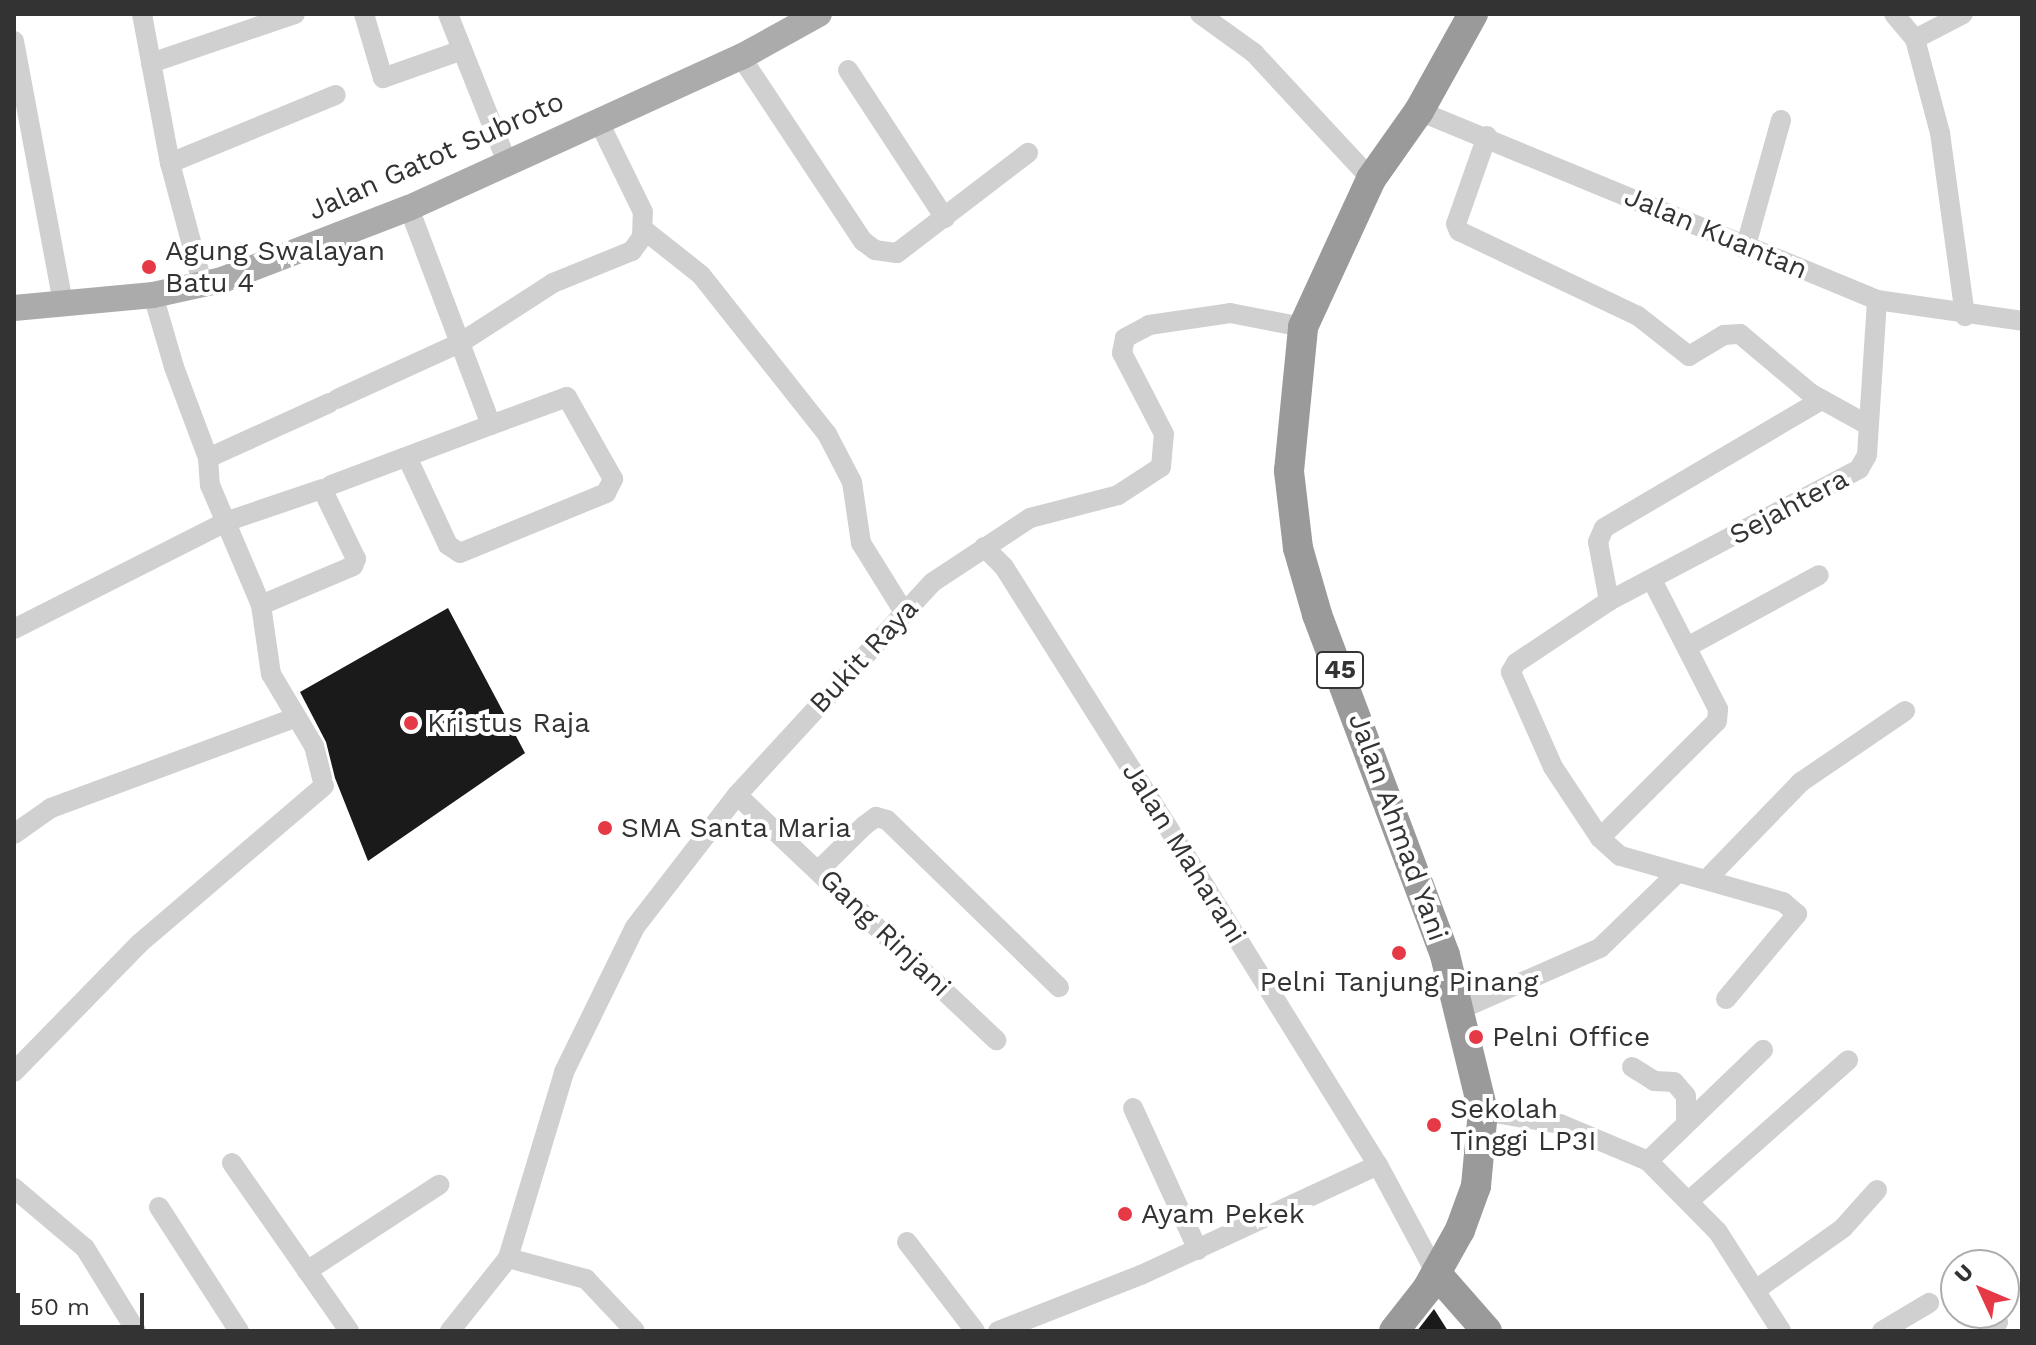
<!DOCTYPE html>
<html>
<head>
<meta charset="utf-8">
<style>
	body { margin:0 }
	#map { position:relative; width:2036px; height:1345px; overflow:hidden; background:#fff; font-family:"Work Sans",sans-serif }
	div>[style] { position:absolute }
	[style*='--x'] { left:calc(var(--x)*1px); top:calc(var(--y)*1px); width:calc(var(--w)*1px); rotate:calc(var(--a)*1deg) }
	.building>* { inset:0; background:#1a1a1a }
	.minor>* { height:20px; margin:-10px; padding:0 10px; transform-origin:10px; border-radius:10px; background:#d0d0d0 }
	.major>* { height:26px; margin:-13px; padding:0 13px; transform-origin:13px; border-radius:13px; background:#ababab }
	.highway>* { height:30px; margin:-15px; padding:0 15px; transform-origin:15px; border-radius:15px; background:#9a9a9a }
	.dots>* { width:22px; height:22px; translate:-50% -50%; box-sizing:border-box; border:4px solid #fff; border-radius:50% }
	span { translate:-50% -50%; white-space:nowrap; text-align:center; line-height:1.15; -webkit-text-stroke:8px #fff; paint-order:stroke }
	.shield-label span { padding:2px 6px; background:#fff; border:2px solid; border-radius:6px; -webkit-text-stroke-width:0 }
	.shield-label { font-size:26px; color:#333; font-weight:700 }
	.street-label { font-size:28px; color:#333 }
	.poi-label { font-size:28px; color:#333 }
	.left { translate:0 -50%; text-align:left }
	.frame { position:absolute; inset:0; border:16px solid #333; pointer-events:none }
	.north { position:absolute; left:1940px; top:1249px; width:80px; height:80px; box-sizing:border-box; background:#fff; border:2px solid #adadad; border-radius:50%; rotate:314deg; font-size:22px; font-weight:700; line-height:32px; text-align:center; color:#333 }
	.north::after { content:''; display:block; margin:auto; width:28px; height:36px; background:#e63946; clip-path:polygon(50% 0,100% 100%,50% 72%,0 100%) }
	.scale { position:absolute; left:16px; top:1293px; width:128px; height:36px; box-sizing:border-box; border:4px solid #333; border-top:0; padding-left:10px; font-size:24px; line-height:28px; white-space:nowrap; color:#333; -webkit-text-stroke:6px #fff; paint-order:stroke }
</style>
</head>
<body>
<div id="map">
	<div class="building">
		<i style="clip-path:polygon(448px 608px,525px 753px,368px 861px,335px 778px,326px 742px,300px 692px)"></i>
		<i style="clip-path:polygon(1434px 1309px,1448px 1331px,1417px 1331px)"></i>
	</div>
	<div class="minor">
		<i style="--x:142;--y:14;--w:152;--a:79.4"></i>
		<i style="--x:170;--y:163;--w:127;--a:75"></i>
		<i style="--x:364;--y:14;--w:67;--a:73.5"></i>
		<i style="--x:383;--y:78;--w:84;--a:-19.5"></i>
		<i style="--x:448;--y:14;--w:157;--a:68.3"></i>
		<i style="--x:1200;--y:14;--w:67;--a:35.8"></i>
		<i style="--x:1254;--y:53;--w:172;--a:47.1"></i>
		<i style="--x:1894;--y:14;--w:33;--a:50"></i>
		<i style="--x:1915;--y:39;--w:97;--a:75.1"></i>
		<i style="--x:1940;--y:133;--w:185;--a:82.2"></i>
		<i style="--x:1915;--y:39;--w:54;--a:-27.5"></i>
		<i style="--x:14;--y:41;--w:267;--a:79.4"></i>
		<i style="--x:741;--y:57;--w:221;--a:56.5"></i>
		<i style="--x:863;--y:241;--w:15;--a:37"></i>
		<i style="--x:875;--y:250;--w:22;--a:8"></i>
		<i style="--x:897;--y:253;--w:165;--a:-37.4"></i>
		<i style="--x:151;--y:63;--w:152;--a:-18.8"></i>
		<i style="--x:848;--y:70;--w:177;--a:56.8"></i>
		<i style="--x:1419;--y:111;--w:495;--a:22.4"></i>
		<i style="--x:1877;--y:300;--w:147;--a:8.2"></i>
		<i style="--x:1487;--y:136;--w:93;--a:109.4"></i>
		<i style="--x:1456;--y:224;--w:8;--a:67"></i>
		<i style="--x:1459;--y:231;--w:198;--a:25.4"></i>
		<i style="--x:1638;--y:316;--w:65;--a:38.1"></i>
		<i style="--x:1689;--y:356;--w:41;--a:-31"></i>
		<i style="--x:1724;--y:335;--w:16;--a:-4"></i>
		<i style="--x:1740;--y:334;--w:92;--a:40.1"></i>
		<i style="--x:1810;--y:393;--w:66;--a:28.9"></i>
		<i style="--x:170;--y:163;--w:179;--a:-22.3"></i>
		<i style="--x:643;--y:229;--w:74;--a:38.4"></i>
		<i style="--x:701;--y:275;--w:203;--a:51.6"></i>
		<i style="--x:827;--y:434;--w:54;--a:62.5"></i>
		<i style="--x:852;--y:482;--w:62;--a:81.6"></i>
		<i style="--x:861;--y:543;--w:81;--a:58.1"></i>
		<i style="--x:1745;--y:249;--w:134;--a:-74.4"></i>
		<i style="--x:153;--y:295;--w:75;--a:73.7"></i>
		<i style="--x:174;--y:367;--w:97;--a:69.5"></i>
		<i style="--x:208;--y:458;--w:27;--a:86"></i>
		<i style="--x:210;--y:485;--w:130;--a:67"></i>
		<i style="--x:261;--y:605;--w:70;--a:81.8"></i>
		<i style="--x:271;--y:674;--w:84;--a:59.2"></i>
		<i style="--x:314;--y:746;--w:33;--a:76"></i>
		<i style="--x:337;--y:399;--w:135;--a:-24.5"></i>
		<i style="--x:460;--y:343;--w:111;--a:-32.8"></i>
		<i style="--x:553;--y:283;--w:85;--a:-22.1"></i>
		<i style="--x:632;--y:251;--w:17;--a:-54"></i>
		<i style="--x:642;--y:237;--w:25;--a:-88"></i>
		<i style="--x:643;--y:212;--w:102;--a:-116.1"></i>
		<i style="--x:407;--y:457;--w:97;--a:65"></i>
		<i style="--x:448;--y:545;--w:14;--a:34"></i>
		<i style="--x:460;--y:553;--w:158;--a:-22.3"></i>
		<i style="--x:606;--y:493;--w:16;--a:-63"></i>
		<i style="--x:613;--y:479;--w:94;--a:-119.3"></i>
		<i style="--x:567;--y:397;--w:81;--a:159.8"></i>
		<i style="--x:491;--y:425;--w:232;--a:-110.7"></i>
		<i style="--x:208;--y:458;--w:133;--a:-24.4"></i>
		<i style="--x:331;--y:485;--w:171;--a:-20.6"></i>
		<i style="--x:984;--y:547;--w:28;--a:45"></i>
		<i style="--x:1004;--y:567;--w:379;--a:57.8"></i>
		<i style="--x:1206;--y:888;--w:326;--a:58.2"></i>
		<i style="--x:1378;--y:1165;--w:123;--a:61.8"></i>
		<i style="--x:1609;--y:601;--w:60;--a:-100.6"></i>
		<i style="--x:1598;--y:542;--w:15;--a:-67"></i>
		<i style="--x:1604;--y:528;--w:252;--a:-30.5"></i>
		<i style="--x:261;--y:605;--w:100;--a:-23"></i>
		<i style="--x:353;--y:566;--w:8;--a:-67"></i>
		<i style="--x:356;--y:559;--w:69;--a:-115.8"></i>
		<i style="--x:14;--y:629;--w:240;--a:-26.8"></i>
		<i style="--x:228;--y:521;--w:99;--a:-18.8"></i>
		<i style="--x:1687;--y:647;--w:150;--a:-28.6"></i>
		<i style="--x:737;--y:795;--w:357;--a:43.4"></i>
		<i style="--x:14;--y:834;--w:45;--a:-35.1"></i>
		<i style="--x:51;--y:808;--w:262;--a:-20.3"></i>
		<i style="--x:1600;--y:838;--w:165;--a:-45"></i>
		<i style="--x:1717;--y:721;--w:12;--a:-85"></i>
		<i style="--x:1718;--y:709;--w:145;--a:-117.1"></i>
		<i style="--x:819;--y:870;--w:64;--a:-44.4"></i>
		<i style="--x:865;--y:825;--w:14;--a:-36"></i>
		<i style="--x:876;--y:817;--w:11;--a:15"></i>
		<i style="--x:887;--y:820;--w:240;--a:44.2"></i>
		<i style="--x:1707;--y:879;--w:135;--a:-45.9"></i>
		<i style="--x:1801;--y:782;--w:126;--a:-34.3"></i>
		<i style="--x:1726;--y:999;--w:111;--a:-50.1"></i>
		<i style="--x:1797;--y:914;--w:18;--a:-139"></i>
		<i style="--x:1783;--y:902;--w:169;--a:-164.2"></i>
		<i style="--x:1620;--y:856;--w:27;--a:-138"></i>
		<i style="--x:1600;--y:838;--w:85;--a:-123.5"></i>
		<i style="--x:1553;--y:767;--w:104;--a:-113.9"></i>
		<i style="--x:1511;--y:672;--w:10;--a:-61"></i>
		<i style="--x:1516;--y:663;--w:112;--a:-33.7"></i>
		<i style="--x:1609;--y:601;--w:283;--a:-27.8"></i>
		<i style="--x:1859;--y:469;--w:16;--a:-60"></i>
		<i style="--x:1867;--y:455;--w:155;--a:-86.3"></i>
		<i style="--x:1461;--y:1009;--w:152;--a:-23.7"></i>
		<i style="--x:1600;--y:948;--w:105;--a:-44.2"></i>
		<i style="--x:1632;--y:1067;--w:26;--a:32"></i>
		<i style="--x:1654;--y:1081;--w:20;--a:3"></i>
		<i style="--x:1674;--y:1082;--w:18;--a:49"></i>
		<i style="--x:1686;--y:1096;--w:25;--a:90"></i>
		<i style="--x:14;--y:1072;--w:180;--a:-45.7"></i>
		<i style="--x:140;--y:943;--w:242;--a:-40.5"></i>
		<i style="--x:1133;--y:1108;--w:156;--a:65.4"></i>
		<i style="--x:1483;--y:1111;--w:78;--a:9.6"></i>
		<i style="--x:1560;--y:1124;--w:95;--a:22.8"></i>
		<i style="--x:1648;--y:1161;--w:100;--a:45.4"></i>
		<i style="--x:1718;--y:1232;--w:117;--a:57.5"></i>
		<i style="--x:1648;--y:1161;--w:160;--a:-44"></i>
		<i style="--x:232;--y:1163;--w:205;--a:55.1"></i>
		<i style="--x:14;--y:1188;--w:93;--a:40.2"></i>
		<i style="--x:85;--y:1248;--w:97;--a:58.4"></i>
		<i style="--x:1690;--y:1200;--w:211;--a:-41.5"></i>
		<i style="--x:159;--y:1207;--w:148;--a:57.2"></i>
		<i style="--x:907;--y:1242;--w:112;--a:52.6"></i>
		<i style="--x:508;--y:1258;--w:81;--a:15.1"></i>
		<i style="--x:586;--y:1279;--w:71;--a:46.7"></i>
		<i style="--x:307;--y:1271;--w:158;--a:-33.1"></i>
		<i style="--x:1757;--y:1289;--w:105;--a:-35.3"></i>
		<i style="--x:1843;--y:1228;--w:51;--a:-48.2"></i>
		<i style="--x:450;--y:1331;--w:93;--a:-51.5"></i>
		<i style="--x:508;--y:1258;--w:194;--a:-73.2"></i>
		<i style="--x:564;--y:1072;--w:161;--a:-63.9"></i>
		<i style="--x:635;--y:927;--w:167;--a:-52.3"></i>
		<i style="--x:737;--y:795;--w:289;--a:-47.4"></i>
		<i style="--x:933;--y:582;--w:116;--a:-33.4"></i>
		<i style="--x:1030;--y:518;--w:91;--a:-14.6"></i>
		<i style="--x:1118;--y:495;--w:51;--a:-33.1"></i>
		<i style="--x:1161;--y:467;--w:33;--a:-85"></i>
		<i style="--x:1164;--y:434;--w:91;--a:-117.4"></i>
		<i style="--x:1122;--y:353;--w:15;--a:-79"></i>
		<i style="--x:1125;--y:338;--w:27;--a:-28"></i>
		<i style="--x:1149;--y:325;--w:82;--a:-8.4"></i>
		<i style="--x:1230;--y:313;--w:74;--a:10.9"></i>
		<i style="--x:998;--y:1331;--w:154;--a:-21.4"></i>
		<i style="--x:1141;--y:1275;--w:261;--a:-24.9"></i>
		<i style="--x:1882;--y:1331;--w:55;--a:-30.8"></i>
		<i style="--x:1992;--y:1331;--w:11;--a:-56"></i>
	</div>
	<div class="major">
		<i style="--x:14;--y:308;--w:140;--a:-5.3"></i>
		<i style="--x:153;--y:295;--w:71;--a:-12.3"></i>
		<i style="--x:222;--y:280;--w:200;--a:-21.1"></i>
		<i style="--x:409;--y:208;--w:365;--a:-24.5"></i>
		<i style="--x:741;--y:57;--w:89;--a:-28.9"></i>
	</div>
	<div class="highway">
		<i style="--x:1436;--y:1273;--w:77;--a:48.7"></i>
		<i style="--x:1394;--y:1331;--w:53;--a:-51.8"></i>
		<i style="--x:1427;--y:1289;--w:68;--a:-60.8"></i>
		<i style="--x:1460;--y:1230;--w:47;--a:-70"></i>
		<i style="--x:1476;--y:1186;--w:75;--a:-84.7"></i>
		<i style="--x:1483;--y:1111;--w:161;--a:-103.7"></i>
		<i style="--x:1445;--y:955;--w:364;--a:-110.6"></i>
		<i style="--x:1317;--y:614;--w:69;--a:-106.1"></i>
		<i style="--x:1298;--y:548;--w:78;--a:-96.7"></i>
		<i style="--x:1289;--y:471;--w:145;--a:-84.4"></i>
		<i style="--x:1303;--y:327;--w:163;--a:-65.3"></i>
		<i style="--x:1371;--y:179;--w:83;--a:-54.8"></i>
		<i style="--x:1419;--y:111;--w:111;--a:-60.9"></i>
	</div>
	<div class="dots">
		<i style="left:149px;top:267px;background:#e63946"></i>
		<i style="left:411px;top:723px;background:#e63946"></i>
		<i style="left:605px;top:828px;background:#e63946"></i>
		<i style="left:1399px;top:953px;background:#e63946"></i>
		<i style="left:1476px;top:1037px;background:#e63946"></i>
		<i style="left:1434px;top:1125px;background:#e63946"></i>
		<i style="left:1125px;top:1214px;background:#e63946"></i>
	</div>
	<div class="shield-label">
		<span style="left:1340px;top:670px">45</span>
	</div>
	<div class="street-label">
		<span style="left:436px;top:156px;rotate:-24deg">Jalan Gatot Subroto</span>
		<span style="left:1716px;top:233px;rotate:23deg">Jalan Kuantan</span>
		<span style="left:1789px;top:507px;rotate:-28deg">Sejahtera</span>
		<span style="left:864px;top:656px;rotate:-47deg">Bukit Raya</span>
		<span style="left:1398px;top:827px;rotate:70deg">Jalan Ahmad Yani</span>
		<span style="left:1184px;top:853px;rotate:58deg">Jalan Maharani</span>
		<span style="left:885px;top:933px;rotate:44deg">Gang Rinjani</span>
	</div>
	<div class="poi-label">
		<span class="left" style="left:165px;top:267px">Agung Swalayan<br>Batu 4</span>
		<span class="left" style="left:427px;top:723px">Kristus Raja</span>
		<span class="left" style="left:621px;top:828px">SMA Santa Maria</span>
		<span style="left:1399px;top:982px">Pelni Tanjung Pinang</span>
		<span class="left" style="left:1492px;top:1037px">Pelni Office</span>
		<span class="left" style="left:1450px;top:1125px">Sekolah<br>Tinggi LP3I</span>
		<span class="left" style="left:1141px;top:1214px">Ayam Pekek</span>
	</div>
	<div class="frame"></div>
	<div class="north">U</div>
	<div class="scale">50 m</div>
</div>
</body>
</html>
